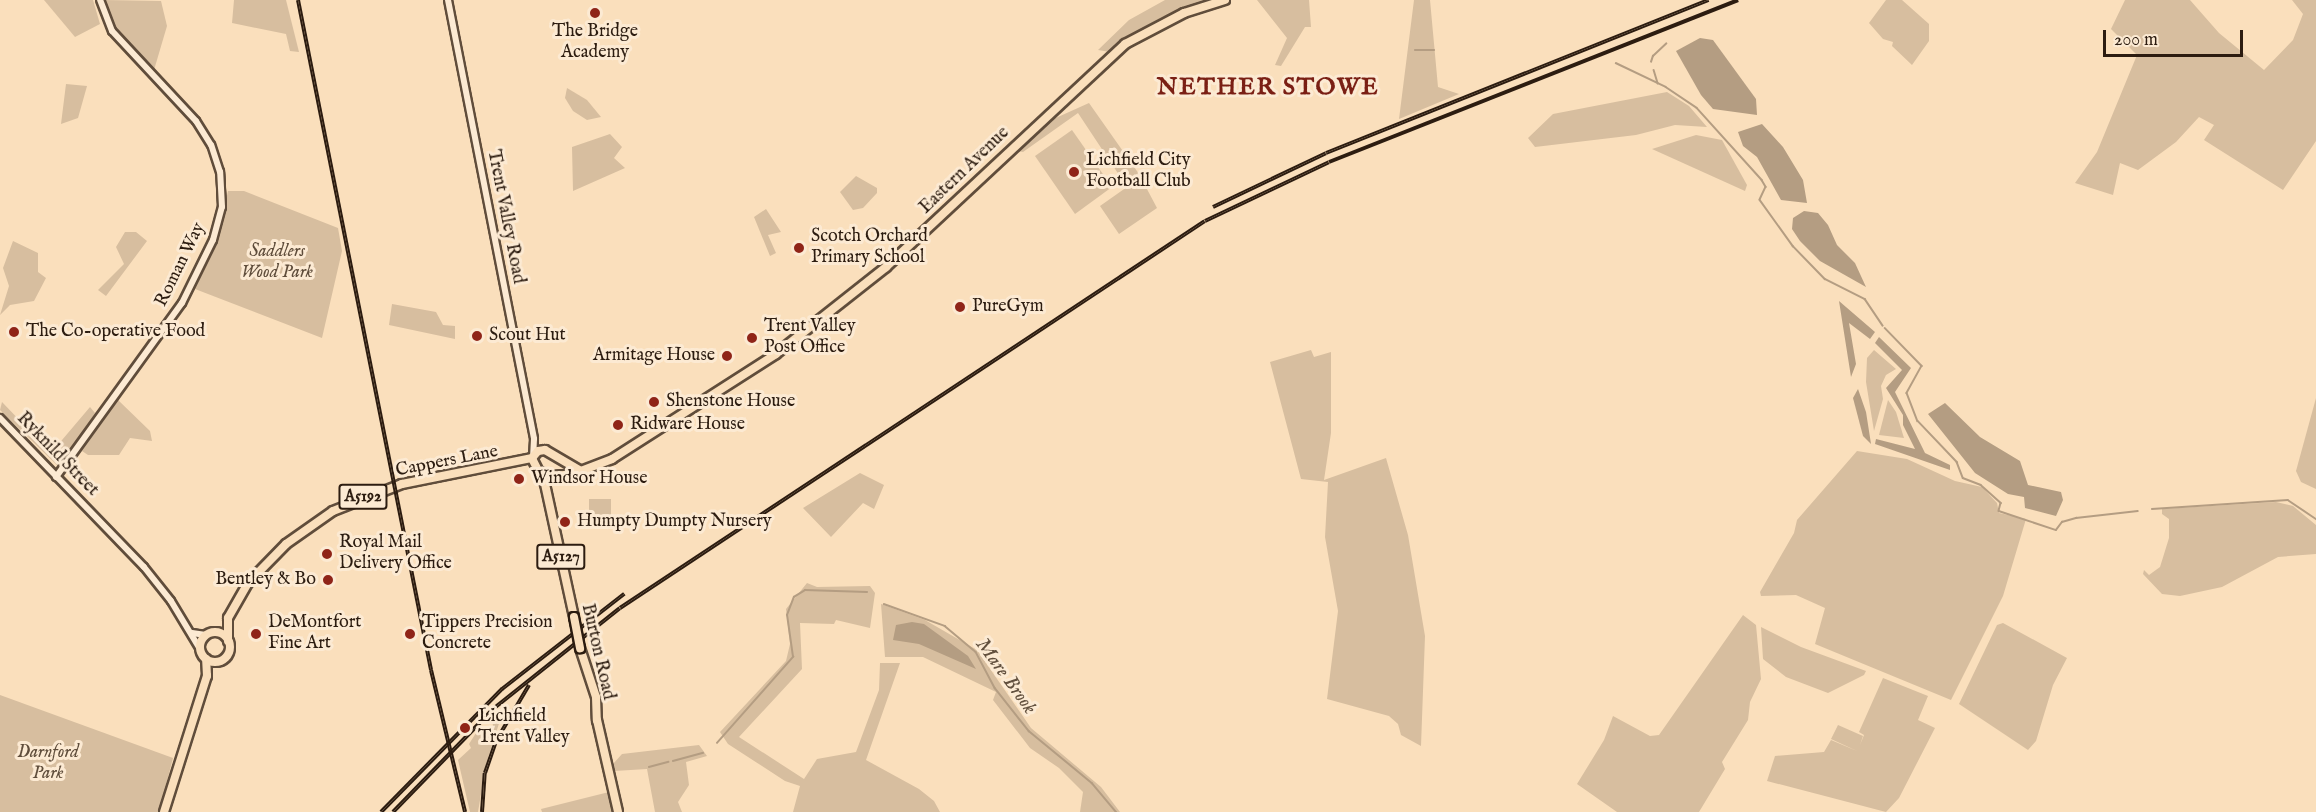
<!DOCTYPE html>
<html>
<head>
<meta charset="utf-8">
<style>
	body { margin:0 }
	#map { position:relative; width:2316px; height:812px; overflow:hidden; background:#fadfbc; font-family:"IM FELL English",serif }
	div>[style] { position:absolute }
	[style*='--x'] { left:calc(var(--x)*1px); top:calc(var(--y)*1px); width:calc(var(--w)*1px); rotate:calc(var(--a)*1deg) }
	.green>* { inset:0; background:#d7be9f }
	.water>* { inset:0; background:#b49d82 }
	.stream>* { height:1.5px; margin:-0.75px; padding:0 0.75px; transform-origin:0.75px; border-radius:0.75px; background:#b49d82 }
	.roads { filter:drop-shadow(2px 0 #604d3b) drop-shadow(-2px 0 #604d3b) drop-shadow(0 2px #604d3b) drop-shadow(0 -2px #604d3b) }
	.tertiary>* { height:6px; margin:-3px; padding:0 3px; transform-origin:3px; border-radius:3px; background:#fcead3 }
	.trunk>* { height:8px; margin:-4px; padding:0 4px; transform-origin:4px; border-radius:4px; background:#fadfbc }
	.trunk>.ring { margin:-4px; padding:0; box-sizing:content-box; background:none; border:8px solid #fadfbc; border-radius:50% }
	.rail>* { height:4px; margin-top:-2px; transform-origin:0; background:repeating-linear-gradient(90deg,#fcead3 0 4.5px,#2c1c10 0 9px); box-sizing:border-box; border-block:2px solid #2c1c10 }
	.bridges { filter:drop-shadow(2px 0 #2c1c10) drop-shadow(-2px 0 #2c1c10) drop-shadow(0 2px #2c1c10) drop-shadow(0 -2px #2c1c10) }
	.trunk-bridge>* { height:8px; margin:-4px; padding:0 4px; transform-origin:4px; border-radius:4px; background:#fadfbc }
	.dots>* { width:16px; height:16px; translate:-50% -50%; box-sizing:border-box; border:3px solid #fcead3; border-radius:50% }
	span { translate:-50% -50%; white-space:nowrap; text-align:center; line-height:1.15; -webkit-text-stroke:6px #fcead3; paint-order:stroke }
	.shield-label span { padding:2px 4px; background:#fcead3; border:2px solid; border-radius:4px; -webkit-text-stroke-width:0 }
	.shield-label { font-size:16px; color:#2c1c10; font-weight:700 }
	.poi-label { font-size:18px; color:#2c1c10 }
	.left { translate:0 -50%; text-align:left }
	.right { translate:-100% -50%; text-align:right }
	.street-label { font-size:18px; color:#2c1c10 }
	.park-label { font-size:18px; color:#5f4d3b; font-style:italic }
	.water-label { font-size:20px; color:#62503e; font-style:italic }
	.district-label { font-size:24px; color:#7a1f14; font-weight:700; letter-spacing:1.5px }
	.scale { position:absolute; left:2103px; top:30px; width:140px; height:27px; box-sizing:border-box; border:3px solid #2c1c10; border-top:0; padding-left:8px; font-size:18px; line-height:21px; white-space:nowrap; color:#2c1c10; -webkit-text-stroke:4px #fcead3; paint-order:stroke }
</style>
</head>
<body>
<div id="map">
	<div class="green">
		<i style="clip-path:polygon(44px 0,93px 0,100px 24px,75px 37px)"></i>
		<i style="clip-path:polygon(104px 0,161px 1px,167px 26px,154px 70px,113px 28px)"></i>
		<i style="clip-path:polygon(234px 0,286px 0,299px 52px,290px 51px,286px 34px,232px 23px)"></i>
		<i style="clip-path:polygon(1165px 0,1211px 0,1162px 17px,1126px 38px,1110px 52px,1098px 50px,1129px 20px)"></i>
		<i style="clip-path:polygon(1257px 0,1309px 0,1311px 27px,1305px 27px,1281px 66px,1275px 65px,1287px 38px)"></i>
		<i style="clip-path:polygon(1414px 0,1430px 0,1438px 87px,1459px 94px,1399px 119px)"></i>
		<i style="clip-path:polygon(1886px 0,1902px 0,1929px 24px,1929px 41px,1912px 65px,1892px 46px,1893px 42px,1883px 39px,1869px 23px)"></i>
		<i style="clip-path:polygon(2125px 0,2190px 0,2219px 33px,2264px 70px,2293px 40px,2303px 14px,2292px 0,2316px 0,2316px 141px,2283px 190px,2204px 140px,2214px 125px,2199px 117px,2176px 142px,2138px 170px,2120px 163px,2113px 195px,2075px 183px,2097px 152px,2137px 55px,2111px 29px)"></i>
		<i style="clip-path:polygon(66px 84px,87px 86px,78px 118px,61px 124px)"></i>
		<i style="clip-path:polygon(567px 88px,587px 100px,601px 117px,587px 120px,573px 111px,565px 98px)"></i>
		<i style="clip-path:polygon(1667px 92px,1689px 106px,1707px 127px,1675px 125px,1636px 135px,1535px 147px,1528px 138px,1553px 114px)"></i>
		<i style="clip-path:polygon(1089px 103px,1139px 174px,1157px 208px,1119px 234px,1100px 206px,1127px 187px,1078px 113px,1023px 152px,1017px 151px,1049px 121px)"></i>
		<i style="clip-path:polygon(1072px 130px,1112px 187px,1075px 214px,1035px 156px)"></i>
		<i style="clip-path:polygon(610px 134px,622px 147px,614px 158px,625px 168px,573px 191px,572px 147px)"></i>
		<i style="clip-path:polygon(1696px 135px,1722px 140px,1747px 185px,1745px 191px,1652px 149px)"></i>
		<i style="clip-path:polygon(856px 176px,877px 188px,877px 193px,863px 208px,853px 210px,840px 192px)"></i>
		<i style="clip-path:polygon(228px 191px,244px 191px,338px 228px,342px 251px,322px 338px,195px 289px,217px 242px)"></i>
		<i style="clip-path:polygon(766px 209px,781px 232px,768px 235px,776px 253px,770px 256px,754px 217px)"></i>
		<i style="clip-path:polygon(125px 232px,136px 232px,147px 241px,106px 296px,98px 290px,124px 264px,116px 247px)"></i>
		<i style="clip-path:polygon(13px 241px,38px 253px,38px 272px,46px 278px,34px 301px,10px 305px,0 315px,9px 286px,3px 268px)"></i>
		<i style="clip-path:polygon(392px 304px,436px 312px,443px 325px,455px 326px,455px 339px,389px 325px)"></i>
		<i style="clip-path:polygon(1311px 350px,1314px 357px,1331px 352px,1331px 433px,1324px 480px,1386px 458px,1408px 535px,1425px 636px,1421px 746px,1401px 735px,1398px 724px,1389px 716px,1327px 699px,1338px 611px,1325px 537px,1328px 482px,1301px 479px,1270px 362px)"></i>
		<i style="clip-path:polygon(1874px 350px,1896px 369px,1886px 375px,1881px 386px,1883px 399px,1874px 431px,1866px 382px,1867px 358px)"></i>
		<i style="clip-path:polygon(2316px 398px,2316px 489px,2301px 482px,2296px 471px)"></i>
		<i style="clip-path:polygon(118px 400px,150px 431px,152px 441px,130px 438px,119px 455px,88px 455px,82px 451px)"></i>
		<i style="clip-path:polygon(1888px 400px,1896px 412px,1904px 438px,1879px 435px)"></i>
		<i style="clip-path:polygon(2px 402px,51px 453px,90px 407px,95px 413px,60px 468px,0 410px)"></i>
		<i style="clip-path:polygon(1857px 451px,1907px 459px,1955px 481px,1982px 487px,1997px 503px,1999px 513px,2026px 519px,2003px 596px,1951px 700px,1815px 644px,1825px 608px,1796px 595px,1761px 596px,1760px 592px,1794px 533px,1797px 520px)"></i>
		<i style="clip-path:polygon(860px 473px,884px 485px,874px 509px,863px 503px,831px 537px,803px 508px)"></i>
		<i style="clip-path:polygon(589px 499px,611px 499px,611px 517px,589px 517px)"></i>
		<i style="clip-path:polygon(2276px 502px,2293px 506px,2316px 525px,2316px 554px,2278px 557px,2222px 587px,2180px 596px,2162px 594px,2143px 574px,2144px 570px,2149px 575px,2160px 567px,2169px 538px,2169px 519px,2162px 514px,2162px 509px)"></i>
		<i style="clip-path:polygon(807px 583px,817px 587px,870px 586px,875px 593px,870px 628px,836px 620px,834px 624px,800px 623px,802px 669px,739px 737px,804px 779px,817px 759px,856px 752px,879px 690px,880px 663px,900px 663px,866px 760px,919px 789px,934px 801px,940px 812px,793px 812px,800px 786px,785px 781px,728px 744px,720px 732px,786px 661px,790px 644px,786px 609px)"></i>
		<i style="clip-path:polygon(881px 604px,925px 620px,977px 650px,1031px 728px,1101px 787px,1120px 812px,1080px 812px,1083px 792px,1059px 768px,1030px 748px,993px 700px,996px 692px,923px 657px,885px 657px)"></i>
		<i style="clip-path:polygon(1743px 615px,1756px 625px,1761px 679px,1750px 702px,1748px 720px,1722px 762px,1725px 769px,1699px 812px,1617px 812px,1577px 784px,1604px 740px,1613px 716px,1650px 736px,1659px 735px)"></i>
		<i style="clip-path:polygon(2003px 623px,2067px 658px,2053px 685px,2036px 741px,2028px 750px,1959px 704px,1997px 625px)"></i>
		<i style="clip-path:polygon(1761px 627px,1801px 647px,1866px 671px,1864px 675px,1828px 693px,1786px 677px,1763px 659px)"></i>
		<i style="clip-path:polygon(1883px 678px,1928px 696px,1918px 720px,1935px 728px,1899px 798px,1886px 812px,1767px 781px,1775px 756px,1824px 752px,1831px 740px,1857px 751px,1831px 739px,1838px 725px,1863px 736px,1860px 745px,1864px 735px,1859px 732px)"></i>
		<i style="clip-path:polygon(0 695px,173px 758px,159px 812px,0 812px)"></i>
		<i style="clip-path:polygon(503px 711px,486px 764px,478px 812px,470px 812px,458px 760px,471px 748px,469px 744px,476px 733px,487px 732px,493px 726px,492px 718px)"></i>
		<i style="clip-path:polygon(699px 745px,707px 756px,686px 762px,689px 785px,678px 802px,682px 812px,655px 812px,647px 769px,614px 771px,613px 764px,622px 754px)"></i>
		<i style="clip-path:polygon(609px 792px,614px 812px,542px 812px,541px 809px)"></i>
	</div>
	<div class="water">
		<i style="clip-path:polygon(1700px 38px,1713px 40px,1756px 99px,1757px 115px,1713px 109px,1701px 95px,1676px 51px)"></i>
		<i style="clip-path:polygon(1762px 124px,1783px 147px,1803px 180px,1807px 203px,1781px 200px,1757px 157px,1743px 146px,1738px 132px)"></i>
		<i style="clip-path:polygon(1804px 211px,1818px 213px,1828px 225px,1837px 245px,1855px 263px,1866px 287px,1820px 261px,1800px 241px,1792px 229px,1793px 218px)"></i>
		<i style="clip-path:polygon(1839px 301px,1875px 332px,1870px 339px,1849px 323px,1856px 364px,1851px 377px)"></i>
		<i style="clip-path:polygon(1879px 337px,1911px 368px,1895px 392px,1925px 453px,1950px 465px,1950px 470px,1875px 444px,1876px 439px,1915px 449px,1903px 425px,1903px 415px,1886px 388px,1902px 370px,1875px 343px)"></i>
		<i style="clip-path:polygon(1858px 389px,1866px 412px,1871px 444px,1863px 436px,1853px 398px)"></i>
		<i style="clip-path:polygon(1945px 403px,1980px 437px,2020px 461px,2028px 485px,2061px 492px,2063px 500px,2056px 516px,2025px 508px,2024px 497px,2008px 494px,1975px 473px,1928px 414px)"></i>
		<i style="clip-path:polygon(912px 622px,924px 624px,968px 656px,976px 669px,919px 644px,893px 640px,896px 625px)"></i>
	</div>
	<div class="stream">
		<i style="--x:1415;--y:50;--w:19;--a:0"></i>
		<i style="--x:1651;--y:62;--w:6;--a:-72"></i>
		<i style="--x:1653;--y:56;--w:18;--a:-43"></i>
		<i style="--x:1616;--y:63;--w:55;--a:25.6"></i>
		<i style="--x:1666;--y:87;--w:37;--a:34"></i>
		<i style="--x:1697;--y:108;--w:97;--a:47.9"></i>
		<i style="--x:1762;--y:180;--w:8;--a:60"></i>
		<i style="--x:1766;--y:187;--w:14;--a:115"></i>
		<i style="--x:1760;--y:200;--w:57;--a:54.3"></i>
		<i style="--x:1793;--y:246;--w:46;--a:45.9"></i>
		<i style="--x:1825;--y:279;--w:45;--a:26.6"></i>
		<i style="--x:1865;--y:299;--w:32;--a:56"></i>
		<i style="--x:1654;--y:70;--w:14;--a:73"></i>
		<i style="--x:1885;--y:328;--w:53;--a:45.8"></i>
		<i style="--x:1922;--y:366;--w:31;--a:119"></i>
		<i style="--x:1907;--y:393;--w:30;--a:69"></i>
		<i style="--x:1918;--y:421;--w:57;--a:46.4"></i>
		<i style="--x:1957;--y:462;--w:17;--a:69"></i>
		<i style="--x:1963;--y:478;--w:19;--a:21"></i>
		<i style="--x:1981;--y:485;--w:27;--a:42"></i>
		<i style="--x:2001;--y:503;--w:8;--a:104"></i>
		<i style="--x:1999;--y:511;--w:60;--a:18.4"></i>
		<i style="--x:2056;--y:530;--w:10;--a:-53"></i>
		<i style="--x:2062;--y:522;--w:15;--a:-16"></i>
		<i style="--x:2076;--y:518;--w:62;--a:-6.4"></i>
		<i style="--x:2152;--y:509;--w:136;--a:-3.8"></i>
		<i style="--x:2288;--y:500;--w:34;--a:34"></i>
		<i style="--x:884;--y:604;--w:65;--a:19.8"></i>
		<i style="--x:945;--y:626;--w:40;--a:40"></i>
		<i style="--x:976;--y:652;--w:41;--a:62.2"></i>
		<i style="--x:995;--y:688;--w:55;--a:51.7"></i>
		<i style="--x:1029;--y:731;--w:82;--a:39.5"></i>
		<i style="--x:1092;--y:783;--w:38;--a:50"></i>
		<i style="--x:717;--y:743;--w:115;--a:-48.5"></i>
		<i style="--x:793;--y:657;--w:42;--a:-98.1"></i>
		<i style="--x:787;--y:615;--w:19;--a:-69"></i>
		<i style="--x:794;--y:597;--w:13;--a:-32"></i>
		<i style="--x:805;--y:590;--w:62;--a:1.8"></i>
		<i style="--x:673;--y:761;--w:31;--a:-15"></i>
		<i style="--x:649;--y:767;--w:20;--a:-15"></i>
	</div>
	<div class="roads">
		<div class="tertiary">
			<i style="--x:448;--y:0;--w:447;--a:78.9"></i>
			<i style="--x:534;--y:439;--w:17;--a:93"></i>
			<i style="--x:0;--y:418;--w:207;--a:46"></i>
			<i style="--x:144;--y:567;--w:43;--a:51.5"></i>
			<i style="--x:171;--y:601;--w:56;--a:58.9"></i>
			<i style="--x:56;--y:477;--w:215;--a:-54.1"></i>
			<i style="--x:182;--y:303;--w:70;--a:-63.8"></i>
			<i style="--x:213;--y:240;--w:34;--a:-75"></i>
			<i style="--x:222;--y:207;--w:35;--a:-93"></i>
			<i style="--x:220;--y:172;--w:28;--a:-108"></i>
			<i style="--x:211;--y:145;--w:28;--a:-122"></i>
			<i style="--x:196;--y:121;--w:123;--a:-133"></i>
			<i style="--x:112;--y:31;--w:33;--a:-111"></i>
			<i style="--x:192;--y:633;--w:14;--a:8"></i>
		</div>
		<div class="trunk">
			<i style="--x:540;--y:472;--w:13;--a:18"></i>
			<i style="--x:552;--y:476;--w:21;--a:-5"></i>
			<i style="--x:573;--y:474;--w:42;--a:-21"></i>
			<i style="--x:612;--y:459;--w:195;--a:-32.6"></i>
			<i style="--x:776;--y:354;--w:140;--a:-38.3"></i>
			<i style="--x:886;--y:267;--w:327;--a:-43"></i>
			<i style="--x:1125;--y:44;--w:67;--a:-27.7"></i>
			<i style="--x:1184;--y:13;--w:43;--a:-17.6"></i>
			<i style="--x:574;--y:617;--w:136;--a:-102.3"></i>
			<i style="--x:545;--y:484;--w:29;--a:-117"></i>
			<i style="--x:532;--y:458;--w:9;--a:-49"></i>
			<i style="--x:538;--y:451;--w:7;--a:-8"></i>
			<i style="--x:545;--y:450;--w:42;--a:30.3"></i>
			<i class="ring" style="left:200px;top:632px;width:22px;height:22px"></i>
			<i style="--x:228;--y:641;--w:23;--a:-90"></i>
			<i style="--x:228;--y:618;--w:40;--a:-60.3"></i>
			<i style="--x:248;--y:583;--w:54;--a:-45.7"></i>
			<i style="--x:286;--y:544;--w:57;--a:-35.1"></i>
			<i style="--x:333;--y:511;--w:74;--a:-21.4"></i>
			<i style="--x:402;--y:484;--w:133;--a:-11.3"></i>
			<i style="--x:580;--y:648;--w:52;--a:71.9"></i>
			<i style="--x:596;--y:697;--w:23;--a:88"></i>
			<i style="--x:597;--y:720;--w:94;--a:77.1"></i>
			<i style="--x:164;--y:812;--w:143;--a:-72.5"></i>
			<i style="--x:207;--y:676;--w:17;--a:-93"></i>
		</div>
	</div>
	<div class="rail">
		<i style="--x:298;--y:0;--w:683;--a:78.77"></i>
		<i style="--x:431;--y:670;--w:146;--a:76.5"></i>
		<i style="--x:1213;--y:207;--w:125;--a:-25.5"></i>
		<i style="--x:1326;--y:153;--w:412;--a:-21.8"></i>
		<i style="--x:381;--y:812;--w:173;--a:-45.5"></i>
		<i style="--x:502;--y:689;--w:155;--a:-37.9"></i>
		<i style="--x:393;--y:812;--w:144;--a:-45.8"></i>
		<i style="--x:493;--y:709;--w:162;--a:-38.5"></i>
		<i style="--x:620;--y:608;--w:701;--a:-33.49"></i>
		<i style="--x:1205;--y:221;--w:137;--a:-25.4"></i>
		<i style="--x:1329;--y:162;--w:440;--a:-21.6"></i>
		<i style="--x:482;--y:812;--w:39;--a:-86"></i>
		<i style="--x:485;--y:773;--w:34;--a:-71"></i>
		<i style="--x:496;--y:741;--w:65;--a:-59.5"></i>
	</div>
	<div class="bridges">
		<div class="trunk-bridge">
			<i style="--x:574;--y:617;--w:32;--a:79"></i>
		</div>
	</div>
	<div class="dots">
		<i style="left:595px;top:13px;background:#8f2418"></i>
		<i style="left:1074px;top:172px;background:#8f2418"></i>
		<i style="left:799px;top:248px;background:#8f2418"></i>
		<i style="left:960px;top:307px;background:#8f2418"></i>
		<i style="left:14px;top:332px;background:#8f2418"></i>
		<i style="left:477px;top:336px;background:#8f2418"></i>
		<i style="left:752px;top:338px;background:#8f2418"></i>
		<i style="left:727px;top:356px;background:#8f2418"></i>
		<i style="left:654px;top:402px;background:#8f2418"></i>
		<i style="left:618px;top:425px;background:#8f2418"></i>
		<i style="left:519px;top:479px;background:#8f2418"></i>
		<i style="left:565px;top:522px;background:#8f2418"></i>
		<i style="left:327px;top:554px;background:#8f2418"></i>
		<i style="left:328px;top:580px;background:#8f2418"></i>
		<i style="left:256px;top:634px;background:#8f2418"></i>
		<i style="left:410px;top:634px;background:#8f2418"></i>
		<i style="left:465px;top:728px;background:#8f2418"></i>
	</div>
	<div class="shield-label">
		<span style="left:363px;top:497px">A5192</span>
		<span style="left:561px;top:557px">A5127</span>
	</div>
	<div class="poi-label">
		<span style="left:595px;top:43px">The Bridge<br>Academy</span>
		<span class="left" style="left:1086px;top:172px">Lichfield City<br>Football Club</span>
		<span class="left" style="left:811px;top:248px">Scotch Orchard<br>Primary School</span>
		<span class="left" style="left:972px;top:307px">PureGym</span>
		<span class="left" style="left:764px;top:338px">Trent Valley<br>Post Office</span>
		<span class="left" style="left:26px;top:332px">The Co-operative Food</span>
		<span class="left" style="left:489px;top:336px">Scout Hut</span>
		<span class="right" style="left:715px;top:356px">Armitage House</span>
		<span class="left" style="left:666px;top:402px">Shenstone House</span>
		<span class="left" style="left:630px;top:425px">Ridware House</span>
		<span class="left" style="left:531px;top:479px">Windsor House</span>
		<span class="left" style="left:577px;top:522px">Humpty Dumpty Nursery</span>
		<span class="left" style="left:339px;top:554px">Royal Mail<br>Delivery Office</span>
		<span class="right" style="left:316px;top:580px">Bentley &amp; Bo</span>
		<span class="left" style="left:268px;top:634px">DeMontfort<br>Fine Art</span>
		<span class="left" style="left:422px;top:634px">Tippers Precision<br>Concrete</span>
		<span class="left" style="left:478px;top:728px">Lichfield<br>Trent Valley</span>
	</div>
	<div class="street-label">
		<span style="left:965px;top:171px;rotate:-44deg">Eastern Avenue</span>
		<span style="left:505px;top:217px;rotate:79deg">Trent Valley Road</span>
		<span style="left:181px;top:265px;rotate:-64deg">Roman Way</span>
		<span style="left:57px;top:455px;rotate:46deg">Ryknild Street</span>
		<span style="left:447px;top:462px;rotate:-11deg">Cappers Lane</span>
		<span style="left:597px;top:652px;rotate:77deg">Burton Road</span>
	</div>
	<div class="park-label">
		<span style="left:277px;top:263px">Saddlers<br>Wood Park</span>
		<span style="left:48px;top:764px">Darnford<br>Park</span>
	</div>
	<div class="water-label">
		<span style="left:1006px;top:676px;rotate:54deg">Mare Brook</span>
	</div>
	<div class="district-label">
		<span style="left:1268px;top:88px">NETHER STOWE</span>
	</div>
	<div class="scale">200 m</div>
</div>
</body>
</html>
